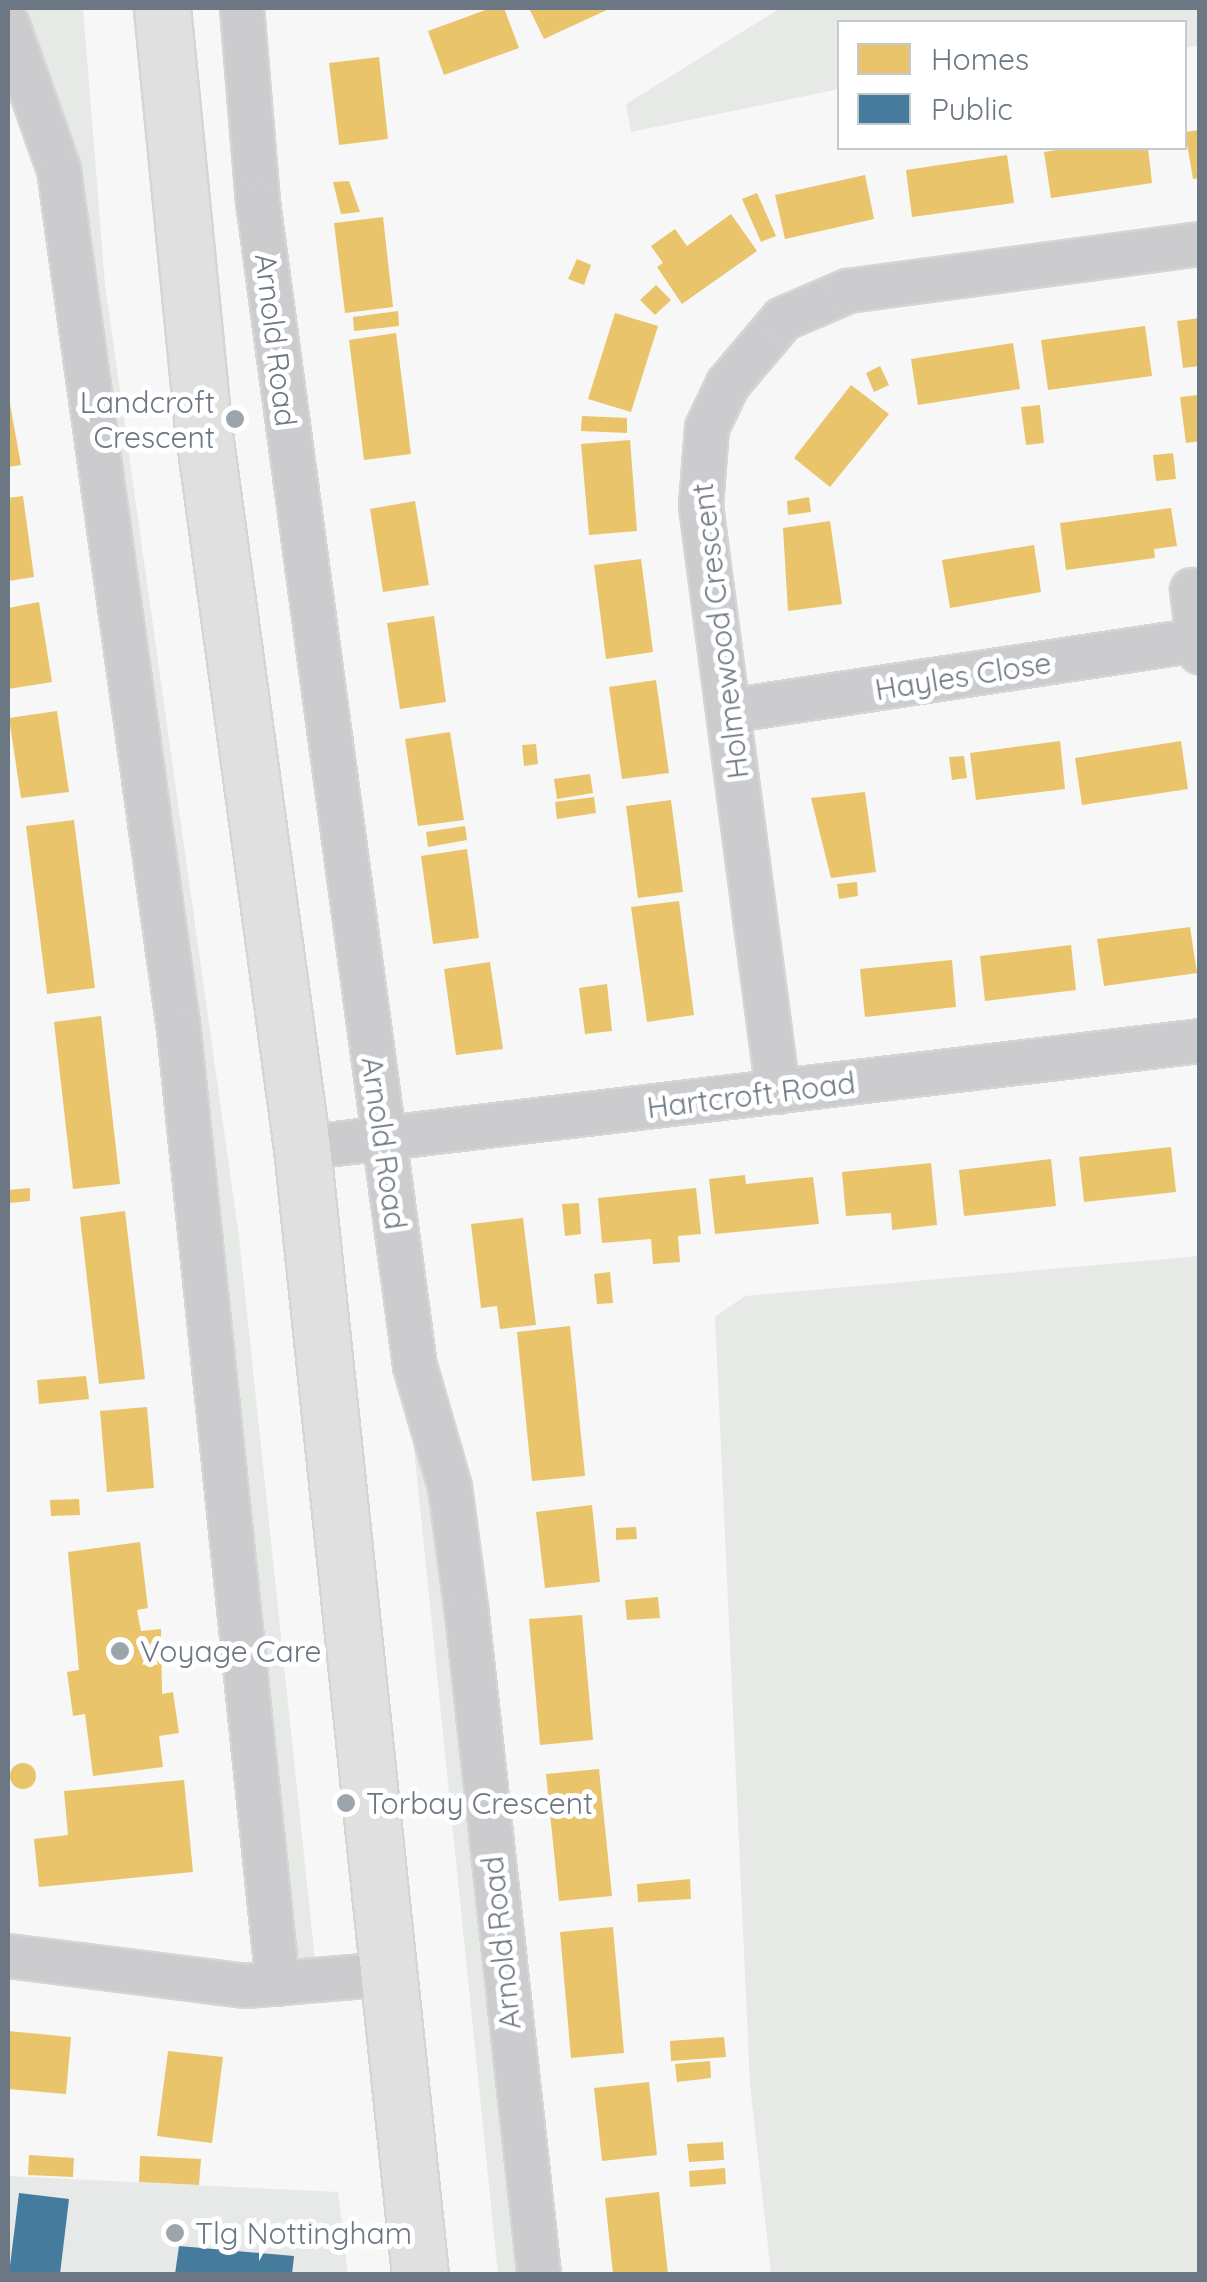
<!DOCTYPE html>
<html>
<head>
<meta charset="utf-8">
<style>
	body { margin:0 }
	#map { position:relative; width:1207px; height:2282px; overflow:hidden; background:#f7f7f7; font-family:Quicksand,sans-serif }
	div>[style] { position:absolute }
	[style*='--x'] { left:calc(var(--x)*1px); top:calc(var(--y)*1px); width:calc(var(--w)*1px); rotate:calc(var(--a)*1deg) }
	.built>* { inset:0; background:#e7e9e9 }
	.green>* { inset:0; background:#e6e9e5 }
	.homes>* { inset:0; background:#e9c46a }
	.round { border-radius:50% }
	.public>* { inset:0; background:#457b9d }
	.roads { filter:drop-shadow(2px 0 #d4d5d5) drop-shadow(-2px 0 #d4d5d5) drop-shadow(0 2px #d4d5d5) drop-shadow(0 -2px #d4d5d5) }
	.minor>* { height:42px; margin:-21px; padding:0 21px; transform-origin:21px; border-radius:21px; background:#ccccce }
	.secondary>* { height:55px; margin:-27.5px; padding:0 27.5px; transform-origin:27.5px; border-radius:27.5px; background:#e0e0e1 }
	.dots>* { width:28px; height:28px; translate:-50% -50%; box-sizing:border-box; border:5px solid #fff; border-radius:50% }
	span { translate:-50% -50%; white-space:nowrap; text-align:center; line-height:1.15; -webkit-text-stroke:10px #fff; paint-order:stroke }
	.street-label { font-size:30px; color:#6b7783 }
	.poi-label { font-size:30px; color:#6b7783 }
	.right { translate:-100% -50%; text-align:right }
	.left { translate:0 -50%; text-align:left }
	.frame { position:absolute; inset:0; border:10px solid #6b7783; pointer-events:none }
	.legend { position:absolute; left:837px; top:20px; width:350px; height:130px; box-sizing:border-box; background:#fff; border:2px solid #c4c9cd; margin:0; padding:12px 18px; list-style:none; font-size:30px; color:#6b7783 }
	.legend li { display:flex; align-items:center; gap:20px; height:50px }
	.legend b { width:50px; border:2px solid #c4c9cd }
</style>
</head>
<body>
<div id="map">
	<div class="built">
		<i style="clip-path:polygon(8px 2176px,338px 2192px,348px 2274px,8px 2274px)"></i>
	</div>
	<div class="green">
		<i style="clip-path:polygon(15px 8px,83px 8px,105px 284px,239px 1237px,315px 1960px,298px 1962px,286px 1928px)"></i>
		<i style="clip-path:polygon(781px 8px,1199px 8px,1199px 46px,1185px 47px,1184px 22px,840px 22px,839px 89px,631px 132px,626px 104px)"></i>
		<i style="clip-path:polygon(1199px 1256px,1199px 2274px,771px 2274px,750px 2084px,715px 1317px,745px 1296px)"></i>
		<i style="clip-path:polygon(409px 1399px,437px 1498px,521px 2274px,498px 2274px)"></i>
	</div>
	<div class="homes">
		<i style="clip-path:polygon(491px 8px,504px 8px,519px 48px,444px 75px,428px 31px)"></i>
		<i style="clip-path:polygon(529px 8px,611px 8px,544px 39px)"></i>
		<i style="clip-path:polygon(379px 57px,388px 139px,339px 145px,329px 63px)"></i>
		<i style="clip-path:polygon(1200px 130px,1200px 178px,1193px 179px,1185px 132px)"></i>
		<i style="clip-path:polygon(1070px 148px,1148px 148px,1152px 183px,1051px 198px,1044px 152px)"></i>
		<i style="clip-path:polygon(1007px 155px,1014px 203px,912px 217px,906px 170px)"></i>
		<i style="clip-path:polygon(865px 175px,874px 219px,785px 239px,775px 195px)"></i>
		<i style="clip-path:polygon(349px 181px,360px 212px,341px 214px,333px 182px)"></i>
		<i style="clip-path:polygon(757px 193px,776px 236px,761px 242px,742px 199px)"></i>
		<i style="clip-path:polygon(731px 214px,757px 251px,682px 304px,657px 267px,663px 263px,651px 246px,675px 229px,687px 246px)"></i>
		<i style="clip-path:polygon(383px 217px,393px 307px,345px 313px,334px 223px)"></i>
		<i style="clip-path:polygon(577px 259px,591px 265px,584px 285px,568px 279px)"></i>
		<i style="clip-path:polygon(656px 285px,671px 300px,655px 315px,640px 300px)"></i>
		<i style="clip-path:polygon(398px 311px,399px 326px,354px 331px,353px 317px)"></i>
		<i style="clip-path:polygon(615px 313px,658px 326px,631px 412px,588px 399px)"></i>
		<i style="clip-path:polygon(1200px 318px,1200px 366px,1183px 368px,1177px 321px)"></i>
		<i style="clip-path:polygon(1145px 326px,1152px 376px,1048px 390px,1041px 340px)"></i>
		<i style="clip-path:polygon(396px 333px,411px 454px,364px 460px,349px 340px)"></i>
		<i style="clip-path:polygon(1013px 343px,1020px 389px,918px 405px,911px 359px)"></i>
		<i style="clip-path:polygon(880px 366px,889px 385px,874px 392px,866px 373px)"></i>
		<i style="clip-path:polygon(851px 385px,889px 414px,830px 487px,794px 458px)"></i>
		<i style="clip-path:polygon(8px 393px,21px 465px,8px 467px)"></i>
		<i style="clip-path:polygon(1199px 395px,1200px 441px,1186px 443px,1180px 397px)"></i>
		<i style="clip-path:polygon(1040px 405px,1044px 443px,1026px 445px,1021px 407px)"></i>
		<i style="clip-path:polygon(582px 416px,627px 418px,627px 433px,581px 431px)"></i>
		<i style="clip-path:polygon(630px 440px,637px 531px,589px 535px,581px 444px)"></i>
		<i style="clip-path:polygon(1173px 453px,1176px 479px,1156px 481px,1153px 455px)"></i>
		<i style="clip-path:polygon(23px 496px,34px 577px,8px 581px,8px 498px)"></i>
		<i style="clip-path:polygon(809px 497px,811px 512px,788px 515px,787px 501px)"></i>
		<i style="clip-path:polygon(415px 501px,429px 585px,383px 592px,370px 509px)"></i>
		<i style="clip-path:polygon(1171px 508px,1177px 546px,1154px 549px,1155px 558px,1066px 570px,1060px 523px)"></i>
		<i style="clip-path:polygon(830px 521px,842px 604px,788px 611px,783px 528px)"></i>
		<i style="clip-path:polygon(1034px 545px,1041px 592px,950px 608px,942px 560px)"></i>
		<i style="clip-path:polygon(641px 559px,653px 652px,606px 659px,594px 565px)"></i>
		<i style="clip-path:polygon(39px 602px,52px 682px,8px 689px,8px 608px)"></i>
		<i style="clip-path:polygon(434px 616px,446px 702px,400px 709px,387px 623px)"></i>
		<i style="clip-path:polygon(656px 680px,669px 773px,622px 779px,609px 687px)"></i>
		<i style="clip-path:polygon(57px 711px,69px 792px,21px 798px,9px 718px)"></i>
		<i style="clip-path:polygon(450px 732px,464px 820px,418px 826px,405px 739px)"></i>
		<i style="clip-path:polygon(1060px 741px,1065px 789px,976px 800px,970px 753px)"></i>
		<i style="clip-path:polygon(1181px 741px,1188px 789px,1082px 805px,1075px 758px)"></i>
		<i style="clip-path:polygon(536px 744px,538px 764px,524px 766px,522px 745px)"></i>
		<i style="clip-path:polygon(964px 756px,967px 778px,952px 780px,949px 757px)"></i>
		<i style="clip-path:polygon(590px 774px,593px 793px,557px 799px,554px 779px)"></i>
		<i style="clip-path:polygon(865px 792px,876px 872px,831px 878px,811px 798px)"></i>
		<i style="clip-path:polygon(594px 797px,596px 813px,557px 819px,555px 802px)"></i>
		<i style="clip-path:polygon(671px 800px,683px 892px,638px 898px,626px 806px)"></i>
		<i style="clip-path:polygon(74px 820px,95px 988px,47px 994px,26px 826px)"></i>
		<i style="clip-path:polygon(465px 826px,467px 840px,428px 847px,426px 832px)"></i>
		<i style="clip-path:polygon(467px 849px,479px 938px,433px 944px,421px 856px)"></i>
		<i style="clip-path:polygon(857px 882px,858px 896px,839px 899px,837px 884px)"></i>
		<i style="clip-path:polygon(679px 901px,694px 1015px,647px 1022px,631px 907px)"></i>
		<i style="clip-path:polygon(1190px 927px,1197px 973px,1104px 986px,1097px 939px)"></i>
		<i style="clip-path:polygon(1071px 945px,1076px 990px,985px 1001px,980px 956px)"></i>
		<i style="clip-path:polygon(952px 960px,956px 1007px,865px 1017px,860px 969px)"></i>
		<i style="clip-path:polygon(490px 962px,503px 1049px,456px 1055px,444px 969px)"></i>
		<i style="clip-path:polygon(607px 984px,612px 1031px,585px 1034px,579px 988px)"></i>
		<i style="clip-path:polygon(101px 1016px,120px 1184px,73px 1189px,54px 1022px)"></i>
		<i style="clip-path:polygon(1171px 1147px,1176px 1192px,1084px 1202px,1079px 1157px)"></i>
		<i style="clip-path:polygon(1051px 1159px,1056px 1206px,964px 1216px,959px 1170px)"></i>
		<i style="clip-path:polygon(931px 1163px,937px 1225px,892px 1230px,891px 1213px,846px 1216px,842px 1172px)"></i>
		<i style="clip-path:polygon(745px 1175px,746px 1184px,813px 1177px,819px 1224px,715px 1234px,709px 1179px)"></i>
		<i style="clip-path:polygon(30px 1188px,30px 1201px,9px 1203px,8px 1190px)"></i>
		<i style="clip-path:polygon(696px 1188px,701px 1234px,678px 1236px,680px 1262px,653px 1264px,651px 1239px,602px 1243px,598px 1198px)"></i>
		<i style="clip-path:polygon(579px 1203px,581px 1234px,565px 1236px,562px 1204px)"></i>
		<i style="clip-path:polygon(125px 1211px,145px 1379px,99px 1384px,80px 1217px)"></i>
		<i style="clip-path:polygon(523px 1218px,536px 1325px,500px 1329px,497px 1306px,481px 1308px,471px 1224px)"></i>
		<i style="clip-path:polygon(610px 1272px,613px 1303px,597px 1304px,594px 1274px)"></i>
		<i style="clip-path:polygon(570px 1326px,585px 1476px,532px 1481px,517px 1332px)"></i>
		<i style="clip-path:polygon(86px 1376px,89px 1399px,39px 1404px,37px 1380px)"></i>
		<i style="clip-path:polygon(147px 1407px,154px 1488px,107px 1492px,100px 1411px)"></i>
		<i style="clip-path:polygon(79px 1499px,80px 1515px,51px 1516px,50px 1500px)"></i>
		<i style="clip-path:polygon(592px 1505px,600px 1582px,545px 1588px,536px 1512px)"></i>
		<i style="clip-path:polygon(636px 1527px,637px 1539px,616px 1540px,616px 1528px)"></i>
		<i style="clip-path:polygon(140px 1542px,148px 1608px,137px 1610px,141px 1631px,161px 1629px,162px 1694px,173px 1692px,179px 1733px,159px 1736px,163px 1767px,93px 1776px,85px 1714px,73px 1716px,67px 1672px,79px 1670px,68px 1552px)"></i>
		<i style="clip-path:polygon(658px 1597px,660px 1618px,627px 1620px,625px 1600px)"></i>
		<i style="clip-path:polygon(582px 1615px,593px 1740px,540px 1745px,529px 1619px)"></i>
		<i class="round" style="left:10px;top:1763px;width:26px;height:26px"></i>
		<i style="clip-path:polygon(599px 1769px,612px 1896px,559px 1901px,546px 1774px)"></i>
		<i style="clip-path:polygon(184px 1780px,193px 1872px,39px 1887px,34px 1839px,68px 1835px,64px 1791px)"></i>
		<i style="clip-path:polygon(690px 1879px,691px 1899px,638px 1902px,637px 1884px)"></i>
		<i style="clip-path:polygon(613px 1927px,624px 2053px,571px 2058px,560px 1932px)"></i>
		<i style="clip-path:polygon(8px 2031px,71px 2037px,66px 2094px,8px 2089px)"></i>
		<i style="clip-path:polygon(724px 2037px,726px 2057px,671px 2061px,670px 2041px)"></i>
		<i style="clip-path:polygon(168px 2051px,223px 2057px,212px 2143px,157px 2136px)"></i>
		<i style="clip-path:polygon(710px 2061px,711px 2078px,677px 2082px,675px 2064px)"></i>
		<i style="clip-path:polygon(649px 2082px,657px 2155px,602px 2161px,594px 2088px)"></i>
		<i style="clip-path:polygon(723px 2142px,724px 2160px,689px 2162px,687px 2144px)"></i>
		<i style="clip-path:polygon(29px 2155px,74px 2158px,73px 2177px,28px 2175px)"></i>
		<i style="clip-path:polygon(140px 2156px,201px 2159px,199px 2185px,139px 2182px)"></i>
		<i style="clip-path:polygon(725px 2168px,726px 2184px,690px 2187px,689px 2171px)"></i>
		<i style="clip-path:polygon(659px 2192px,668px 2274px,613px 2274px,605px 2198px)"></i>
	</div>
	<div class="public">
		<i style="clip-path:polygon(19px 2193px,69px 2199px,60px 2274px,9px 2274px)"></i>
		<i style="clip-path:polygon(179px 2246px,294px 2256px,292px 2274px,175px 2274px)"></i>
	</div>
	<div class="roads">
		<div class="minor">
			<i style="--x:242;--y:8;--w:195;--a:85.3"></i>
			<i style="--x:258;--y:202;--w:1175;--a:82.32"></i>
			<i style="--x:415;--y:1366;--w:126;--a:73.9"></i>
			<i style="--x:450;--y:1487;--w:128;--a:82.4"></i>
			<i style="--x:467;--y:1614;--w:664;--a:83.77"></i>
			<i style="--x:8;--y:25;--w:154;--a:70.6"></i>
			<i style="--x:59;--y:170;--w:868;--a:82.06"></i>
			<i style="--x:179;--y:1030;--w:959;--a:84.08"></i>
			<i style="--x:1192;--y:590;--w:63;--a:82.6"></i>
			<i style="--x:728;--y:711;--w:475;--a:-8.6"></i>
			<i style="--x:778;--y:1092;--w:591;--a:-97.49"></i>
			<i style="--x:701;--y:506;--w:78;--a:-85.6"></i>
			<i style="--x:707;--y:428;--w:49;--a:-64.5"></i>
			<i style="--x:728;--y:384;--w:85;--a:-49.8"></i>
			<i style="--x:783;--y:319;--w:71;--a:-23.3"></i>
			<i style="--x:848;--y:291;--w:355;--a:-7.6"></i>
			<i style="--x:302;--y:1148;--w:904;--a:-6.79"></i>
			<i style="--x:8;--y:1956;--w:239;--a:7.2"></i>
			<i style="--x:245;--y:1986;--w:144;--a:-4.8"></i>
		</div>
		<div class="secondary">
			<i style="--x:162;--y:8;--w:413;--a:84.4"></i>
			<i style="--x:202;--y:419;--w:736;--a:82.19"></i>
			<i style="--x:302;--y:1148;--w:1132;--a:84.02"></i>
		</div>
	</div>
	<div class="dots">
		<i style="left:235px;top:419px;background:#9ca4ac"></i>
		<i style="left:120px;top:1651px;background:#9ca4ac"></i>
		<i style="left:346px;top:1803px;background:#9ca4ac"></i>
		<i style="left:175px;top:2233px;background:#9ca4ac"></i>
	</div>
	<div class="street-label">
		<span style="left:276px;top:340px;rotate:83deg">Arnold Road</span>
		<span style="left:720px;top:631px;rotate:-97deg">Holmewood Crescent</span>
		<span style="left:963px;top:676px;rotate:-9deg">Hayles Close</span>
		<span style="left:751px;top:1095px;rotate:-7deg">Hartcroft Road</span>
		<span style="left:384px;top:1143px;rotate:82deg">Arnold Road</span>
		<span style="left:501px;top:1943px;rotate:-96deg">Arnold Road</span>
	</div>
	<div class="poi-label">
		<span class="right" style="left:215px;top:419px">Landcroft<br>Crescent</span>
		<span class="left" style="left:140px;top:1651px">Voyage Care</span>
		<span class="left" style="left:366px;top:1803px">Torbay Crescent</span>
		<span class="left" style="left:195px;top:2233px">Tlg Nottingham</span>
	</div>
	<div class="frame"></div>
	<ul class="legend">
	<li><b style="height:28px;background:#e9c46a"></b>Homes</li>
	<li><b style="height:28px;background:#457b9d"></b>Public</li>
	</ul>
</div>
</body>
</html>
